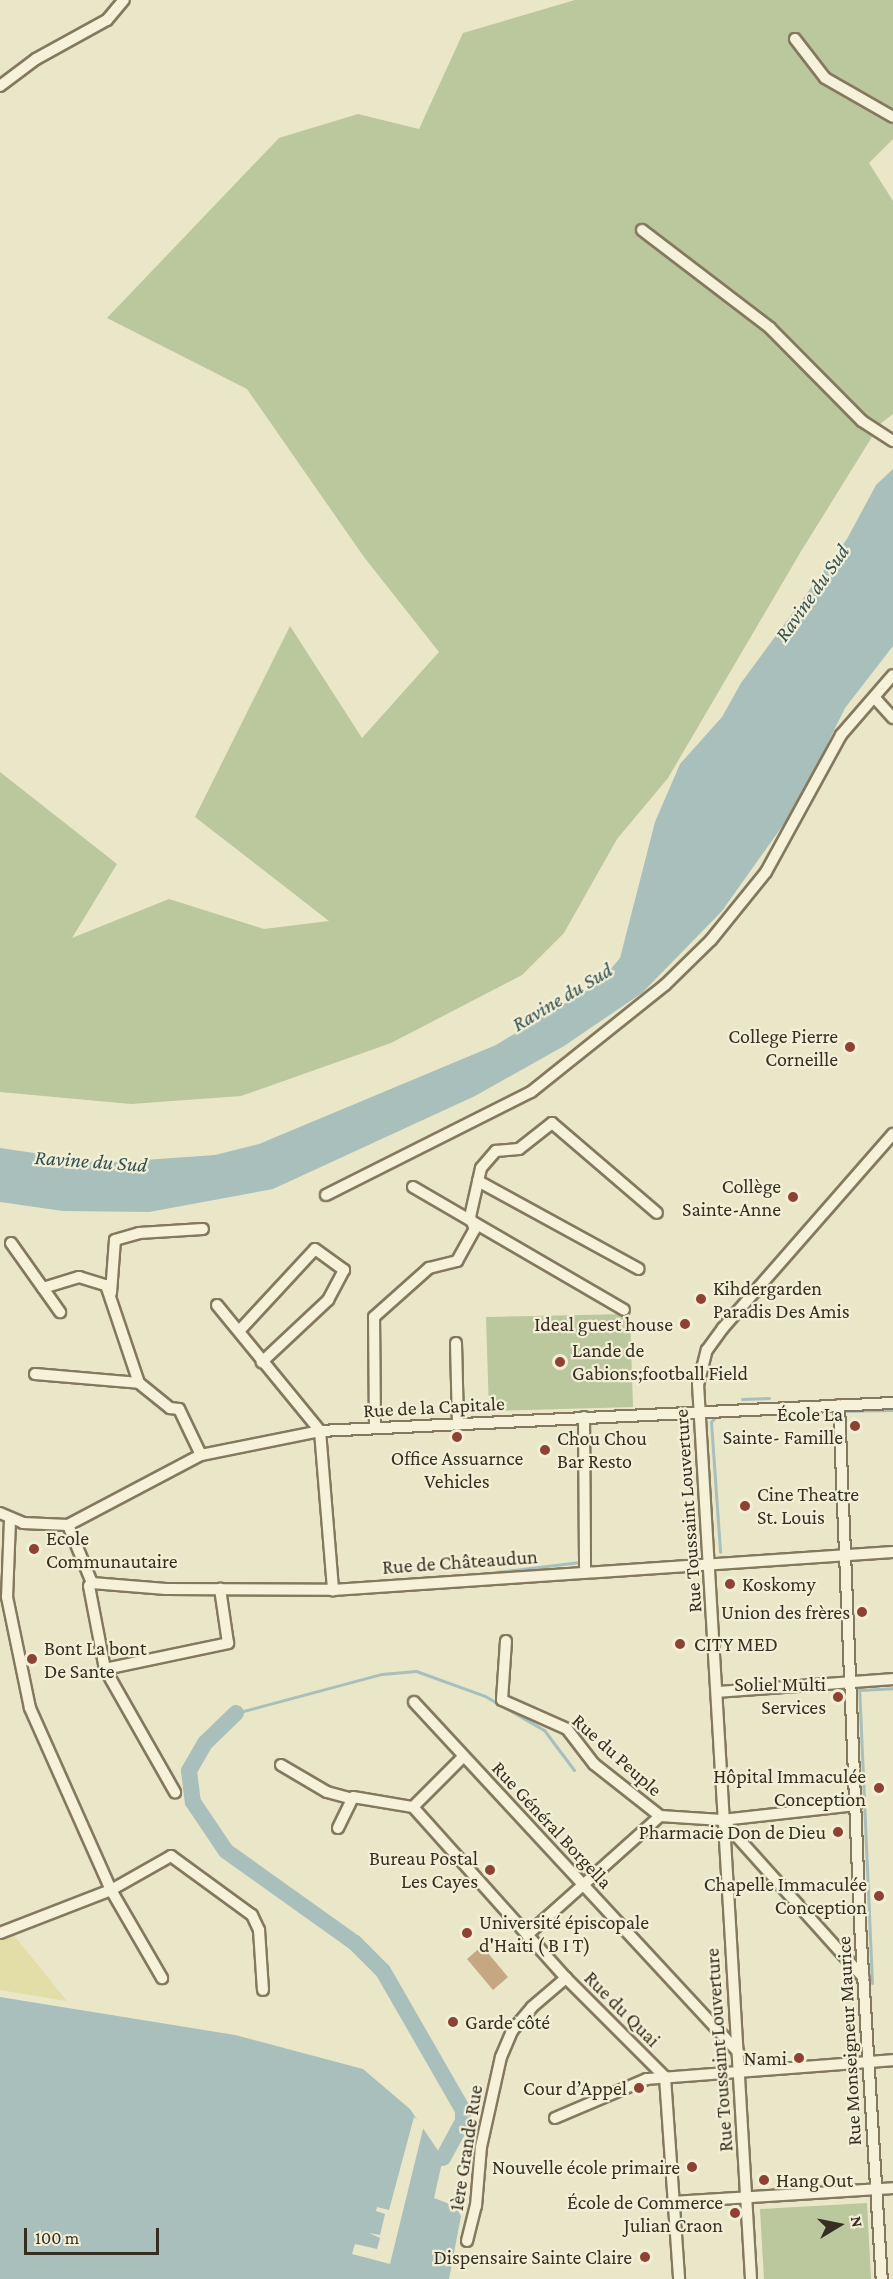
<!DOCTYPE html>
<html>
<head>
<meta charset="utf-8">
<style>
	body { margin:0 }
	#map { position:relative; width:893px; height:2279px; overflow:hidden; background:#eae6c8; font-family:"Crimson Pro",serif }
	div>[style] { position:absolute }
	[style*='--x'] { left:calc(var(--x)*1px); top:calc(var(--y)*1px); width:calc(var(--w)*1px); rotate:calc(var(--a)*1deg) }
	.green>* { inset:0; background:#bbc79c }
	.sand>* { inset:0; background:#e3dda8 }
	.water>* { inset:0; background:#a8bfbc }
	.pier>* { inset:0; background:#eae6c8 }
	.stream>* { height:3px; margin:-1.5px; padding:0 1.5px; transform-origin:1.5px; border-radius:1.5px; background:#a8bfbc }
	.river>* { height:16px; margin:-8px; padding:0 8px; transform-origin:8px; border-radius:8px; background:#a8bfbc }
	.building>* { inset:0; background:#c5a881 }
	.roads { filter:drop-shadow(2px 0 #84795e) drop-shadow(-2px 0 #84795e) drop-shadow(0 2px #84795e) drop-shadow(0 -2px #84795e) }
	.minor>* { height:10px; margin:-5px; padding:0 5px; transform-origin:5px; border-radius:5px; background:#f6f2da }
	.dots>* { width:16px; height:16px; translate:-50% -50%; box-sizing:border-box; border:3px solid #f2efd6; border-radius:50% }
	span { translate:-50% -50%; white-space:nowrap; text-align:center; line-height:1.15; -webkit-text-stroke:4.5px #f2efd6; paint-order:stroke }
	.poi-label { font-size:20px; color:#362f21 }
	.right { translate:-100% -50%; text-align:right }
	.left { translate:0 -50%; text-align:left }
	.street-label { font-size:20px; color:#362f21 }
	.water-label { font-size:21px; color:#315154; font-style:italic }
	.north { position:absolute; left:809px; top:2195px; width:60px; height:60px; -webkit-text-stroke:4px #f2efd6; paint-order:stroke; rotate:80deg; font-size:16px; font-weight:700; line-height:24px; text-align:center; color:#362f21 }
	.north::after { content:''; display:block; margin:auto; width:21px; height:27px; background:#362f21; clip-path:polygon(50% 0,100% 100%,50% 72%,0 100%) }
	.scale { position:absolute; left:24px; top:2228px; width:135px; height:27px; box-sizing:border-box; border:3px solid #362f21; border-top:0; padding-left:8px; font-size:18px; line-height:21px; white-space:nowrap; color:#362f21; -webkit-text-stroke:4px #f2efd6; paint-order:stroke }
</style>
</head>
<body>
<div id="map">
	<div class="green">
		<i style="clip-path:polygon(575px 0,893px 0,893px 139px,869px 163px,893px 201px,893px 414px,880px 424px,800px 553px,668px 778px,617px 839px,564px 933px,522px 975px,391px 1043px,241px 1096px,131px 1104px,0 1092px,0 772px,117px 864px,72px 938px,169px 899px,264px 929px,329px 921px,195px 817px,290px 626px,362px 738px,439px 652px,364px 557px,247px 389px,107px 318px,279px 138px,358px 114px,419px 129px,463px 33px)"></i>
		<i style="clip-path:polygon(630px 1314px,633px 1407px,489px 1411px,486px 1317px)"></i>
		<i style="clip-path:polygon(867px 2203px,871px 2279px,764px 2279px,760px 2209px)"></i>
	</div>
	<div class="sand">
		<i style="clip-path:polygon(12px 1933px,67px 2001px,0 1990px,0 1939px)"></i>
	</div>
	<div class="water">
		<i style="clip-path:polygon(893px 469px,893px 646px,845px 708px,798px 804px,722px 911px,642px 993px,564px 1046px,475px 1096px,273px 1189px,149px 1212px,63px 1211px,0 1202px,0 1148px,102px 1163px,215px 1155px,259px 1144px,496px 1045px,599px 983px,620px 958px,655px 822px,680px 764px,722px 717px,741px 683px,847px 539px,876px 485px)"></i>
		<i style="clip-path:polygon(0 1997px,235px 2035px,363px 2069px,410px 2109px,443px 2158px,434px 2198px,455px 2206px,461px 2216px,449px 2279px,0 2279px)"></i>
	</div>
	<div class="pier">
		<i style="clip-path:polygon(414px 2117px,424px 2125px,390px 2264px,352px 2254px,355px 2244px,377px 2249px,380px 2238px,369px 2233px,380px 2235px,385px 2214px,376px 2211px,377px 2207px,389px 2210px)"></i>
	</div>
	<div class="stream">
		<i style="--x:742;--y:1399;--w:27;--a:-2"></i>
		<i style="--x:843;--y:1411;--w:50;--a:-1.1"></i>
		<i style="--x:717;--y:1415;--w:9;--a:131"></i>
		<i style="--x:711;--y:1422;--w:130;--a:86"></i>
		<i style="--x:441;--y:1579;--w:140;--a:-7"></i>
		<i style="--x:236;--y:1713;--w:151;--a:-15"></i>
		<i style="--x:382;--y:1674;--w:34;--a:-5"></i>
		<i style="--x:416;--y:1671;--w:73;--a:19.9"></i>
		<i style="--x:485;--y:1696;--w:68;--a:30"></i>
		<i style="--x:544;--y:1730;--w:50;--a:53.1"></i>
		<i style="--x:872;--y:1983;--w:293;--a:-92.5"></i>
		<i style="--x:859;--y:1690;--w:34;--a:-3"></i>
	</div>
	<div class="river">
		<i style="--x:236;--y:1713;--w:43;--a:135.9"></i>
		<i style="--x:205;--y:1743;--w:32;--a:120"></i>
		<i style="--x:189;--y:1771;--w:31;--a:83"></i>
		<i style="--x:193;--y:1802;--w:59;--a:56"></i>
		<i style="--x:226;--y:1851;--w:158;--a:35.5"></i>
		<i style="--x:355;--y:1943;--w:40;--a:45"></i>
		<i style="--x:383;--y:1971;--w:160;--a:60.1"></i>
		<i style="--x:463;--y:2110;--w:11;--a:90"></i>
		<i style="--x:463;--y:2121;--w:42;--a:118.4"></i>
	</div>
	<div class="building">
		<i style="clip-path:polygon(482px 1946px,508px 1977px,493px 1990px,467px 1959px)"></i>
	</div>
	<div class="roads">
		<div class="minor">
			<i style="--x:795;--y:39;--w:49;--a:52.4"></i>
			<i style="--x:825;--y:78;--w:78;--a:29.8"></i>
			<i style="--x:0;--y:86;--w:45;--a:-36.9"></i>
			<i style="--x:36;--y:59;--w:81;--a:-28.8"></i>
			<i style="--x:107;--y:20;--w:26;--a:-50"></i>
			<i style="--x:642;--y:230;--w:161;--a:37.4"></i>
			<i style="--x:770;--y:328;--w:131;--a:45.3"></i>
			<i style="--x:862;--y:421;--w:37;--a:33"></i>
			<i style="--x:875;--y:698;--w:27;--a:48"></i>
			<i style="--x:478;--y:1181;--w:183;--a:28.7"></i>
			<i style="--x:413;--y:1187;--w:244;--a:30.2"></i>
			<i style="--x:326;--y:1195;--w:229;--a:-26.7"></i>
			<i style="--x:531;--y:1092;--w:171;--a:-38.6"></i>
			<i style="--x:665;--y:985;--w:64;--a:-44.4"></i>
			<i style="--x:711;--y:940;--w:87;--a:-51"></i>
			<i style="--x:766;--y:872;--w:156;--a:-61.3"></i>
			<i style="--x:841;--y:735;--w:79;--a:-49.1"></i>
			<i style="--x:11;--y:1243;--w:85;--a:54.6"></i>
			<i style="--x:43;--y:1288;--w:38;--a:-17"></i>
			<i style="--x:79;--y:1277;--w:28;--a:17"></i>
			<i style="--x:106;--y:1285;--w:103;--a:71.4"></i>
			<i style="--x:139;--y:1383;--w:40;--a:39"></i>
			<i style="--x:170;--y:1408;--w:9;--a:6"></i>
			<i style="--x:179;--y:1409;--w:51;--a:64.4"></i>
			<i style="--x:111;--y:1293;--w:53;--a:-85.7"></i>
			<i style="--x:115;--y:1240;--w:25;--a:-16"></i>
			<i style="--x:139;--y:1233;--w:64;--a:-3.6"></i>
			<i style="--x:217;--y:1305;--w:163;--a:50.7"></i>
			<i style="--x:320;--y:1431;--w:160;--a:85.3"></i>
			<i style="--x:240;--y:1330;--w:110;--a:-47.2"></i>
			<i style="--x:315;--y:1249;--w:36;--a:36"></i>
			<i style="--x:344;--y:1270;--w:34;--a:118"></i>
			<i style="--x:328;--y:1300;--w:91;--a:136.8"></i>
			<i style="--x:456;--y:1343;--w:80;--a:88.6"></i>
			<i style="--x:35;--y:1374;--w:104;--a:4.9"></i>
			<i style="--x:839;--y:1405;--w:519;--a:87.68"></i>
			<i style="--x:860;--y:1924;--w:356;--a:86.5"></i>
			<i style="--x:584;--y:1417;--w:154;--a:89.6"></i>
			<i style="--x:375;--y:1428;--w:111;--a:-90.5"></i>
			<i style="--x:374;--y:1317;--w:74;--a:-41.7"></i>
			<i style="--x:429;--y:1268;--w:29;--a:-14"></i>
			<i style="--x:457;--y:1261;--w:37;--a:-61"></i>
			<i style="--x:475;--y:1229;--w:13;--a:-113"></i>
			<i style="--x:470;--y:1217;--w:50;--a:-77.3"></i>
			<i style="--x:481;--y:1168;--w:23;--a:-49"></i>
			<i style="--x:496;--y:1151;--w:23;--a:-5"></i>
			<i style="--x:519;--y:1149;--w:42;--a:-38.2"></i>
			<i style="--x:552;--y:1123;--w:138;--a:40.6"></i>
			<i style="--x:0;--y:1513;--w:25;--a:23"></i>
			<i style="--x:23;--y:1523;--w:45;--a:2.5"></i>
			<i style="--x:68;--y:1525;--w:150;--a:-27.8"></i>
			<i style="--x:201;--y:1455;--w:121;--a:-11.4"></i>
			<i style="--x:320;--y:1431;--w:574;--a:-2.8"></i>
			<i style="--x:10;--y:1520;--w:77;--a:92.2"></i>
			<i style="--x:7;--y:1597;--w:113;--a:78.3"></i>
			<i style="--x:30;--y:1708;--w:199;--a:66"></i>
			<i style="--x:111;--y:1890;--w:102;--a:59.9"></i>
			<i style="--x:68;--y:1525;--w:63;--a:67.5"></i>
			<i style="--x:92;--y:1583;--w:74;--a:4.6"></i>
			<i style="--x:166;--y:1589;--w:167;--a:0.3"></i>
			<i style="--x:333;--y:1590;--w:561;--a:-3.88"></i>
			<i style="--x:92;--y:1583;--w:4;--a:135"></i>
			<i style="--x:89;--y:1586;--w:85;--a:79.1"></i>
			<i style="--x:105;--y:1669;--w:142;--a:60.4"></i>
			<i style="--x:506;--y:1641;--w:59;--a:93.9"></i>
			<i style="--x:502;--y:1700;--w:71;--a:24"></i>
			<i style="--x:567;--y:1729;--w:44;--a:52.4"></i>
			<i style="--x:594;--y:1764;--w:84;--a:38.2"></i>
			<i style="--x:660;--y:1816;--w:62;--a:3.7"></i>
			<i style="--x:722;--y:1820;--w:135;--a:-6.4"></i>
			<i style="--x:105;--y:1669;--w:126;--a:-11.9"></i>
			<i style="--x:228;--y:1643;--w:55;--a:-98.4"></i>
			<i style="--x:717;--y:1692;--w:176;--a:-4.2"></i>
			<i style="--x:414;--y:1702;--w:477;--a:47.2"></i>
			<i style="--x:281;--y:1765;--w:53;--a:30.4"></i>
			<i style="--x:327;--y:1792;--w:24;--a:15"></i>
			<i style="--x:413;--y:1807;--w:71;--a:-45"></i>
			<i style="--x:722;--y:1820;--w:212;--a:48.1"></i>
			<i style="--x:338;--y:1828;--w:34;--a:-64"></i>
			<i style="--x:353;--y:1797;--w:61;--a:9.5"></i>
			<i style="--x:413;--y:1807;--w:229;--a:48.2"></i>
			<i style="--x:566;--y:1978;--w:140;--a:45"></i>
			<i style="--x:665;--y:2077;--w:202;--a:86"></i>
			<i style="--x:0;--y:1933;--w:119;--a:-21.2"></i>
			<i style="--x:111;--y:1890;--w:69;--a:-29.5"></i>
			<i style="--x:171;--y:1856;--w:100;--a:36.1"></i>
			<i style="--x:252;--y:1915;--w:17;--a:65"></i>
			<i style="--x:259;--y:1930;--w:60;--a:86.2"></i>
			<i style="--x:527;--y:1935;--w:178;--a:-41.8"></i>
			<i style="--x:555;--y:2118;--w:100;--a:-23"></i>
			<i style="--x:647;--y:2079;--w:247;--a:-4.4"></i>
			<i style="--x:673;--y:2202;--w:220;--a:-3.6"></i>
			<i style="--x:467;--y:2241;--w:36;--a:-76"></i>
			<i style="--x:476;--y:2206;--w:59;--a:-85.2"></i>
			<i style="--x:481;--y:2147;--w:92;--a:-77.5"></i>
			<i style="--x:501;--y:2057;--w:28;--a:-67"></i>
			<i style="--x:512;--y:2031;--w:31;--a:-50"></i>
			<i style="--x:532;--y:2007;--w:45;--a:-40.5"></i>
			<i style="--x:751;--y:2279;--w:896;--a:-93.39"></i>
			<i style="--x:698;--y:1385;--w:36;--a:-76"></i>
			<i style="--x:707;--y:1350;--w:27;--a:-54"></i>
			<i style="--x:723;--y:1328;--w:258;--a:-48.8"></i>
		</div>
	</div>
	<div class="dots">
		<i style="left:850px;top:1047px;background:#8d4234"></i>
		<i style="left:793px;top:1197px;background:#8d4234"></i>
		<i style="left:701px;top:1299px;background:#8d4234"></i>
		<i style="left:685px;top:1324px;background:#8d4234"></i>
		<i style="left:560px;top:1362px;background:#8d4234"></i>
		<i style="left:855px;top:1426px;background:#8d4234"></i>
		<i style="left:457px;top:1437px;background:#8d4234"></i>
		<i style="left:545px;top:1450px;background:#8d4234"></i>
		<i style="left:745px;top:1506px;background:#8d4234"></i>
		<i style="left:34px;top:1549px;background:#8d4234"></i>
		<i style="left:730px;top:1584px;background:#8d4234"></i>
		<i style="left:862px;top:1612px;background:#8d4234"></i>
		<i style="left:680px;top:1644px;background:#8d4234"></i>
		<i style="left:32px;top:1659px;background:#8d4234"></i>
		<i style="left:838px;top:1697px;background:#8d4234"></i>
		<i style="left:879px;top:1788px;background:#8d4234"></i>
		<i style="left:838px;top:1832px;background:#8d4234"></i>
		<i style="left:490px;top:1870px;background:#8d4234"></i>
		<i style="left:879px;top:1896px;background:#8d4234"></i>
		<i style="left:467px;top:1933px;background:#8d4234"></i>
		<i style="left:453px;top:2022px;background:#8d4234"></i>
		<i style="left:799px;top:2058px;background:#8d4234"></i>
		<i style="left:639px;top:2088px;background:#8d4234"></i>
		<i style="left:692px;top:2167px;background:#8d4234"></i>
		<i style="left:764px;top:2180px;background:#8d4234"></i>
		<i style="left:735px;top:2213px;background:#8d4234"></i>
		<i style="left:645px;top:2257px;background:#8d4234"></i>
	</div>
	<div class="poi-label">
		<span class="right" style="left:838px;top:1048px">College Pierre<br>Corneille</span>
		<span class="right" style="left:781px;top:1198px">Collège<br>Sainte-Anne</span>
		<span class="left" style="left:713px;top:1300px">Kihdergarden<br>Paradis Des Amis</span>
		<span class="right" style="left:673px;top:1324px">Ideal guest house</span>
		<span class="left" style="left:572px;top:1362px">Lande de<br>Gabions;football Field</span>
		<span class="right" style="left:843px;top:1426px">École La<br>Sainte- Famille</span>
		<span class="left" style="left:557px;top:1450px">Chou Chou<br>Bar Resto</span>
		<span style="left:457px;top:1470px">Office Assuarnce<br>Vehicles</span>
		<span class="left" style="left:757px;top:1506px">Cine Theatre<br>St. Louis</span>
		<span class="left" style="left:46px;top:1550px">Ecole<br>Communautaire</span>
		<span class="left" style="left:742px;top:1584px">Koskomy</span>
		<span class="right" style="left:850px;top:1612px">Union des frères</span>
		<span class="left" style="left:694px;top:1644px">CITY MED</span>
		<span class="left" style="left:44px;top:1660px">Bont La bont<br>De Sante</span>
		<span class="right" style="left:826px;top:1696px">Soliel Multi<br>Services</span>
		<span class="right" style="left:866px;top:1788px">Hôpital Immaculée<br>Conception</span>
		<span class="right" style="left:826px;top:1832px">Pharmacie Don de Dieu</span>
		<span class="right" style="left:478px;top:1870px">Bureau Postal<br>Les Cayes</span>
		<span class="right" style="left:867px;top:1896px">Chapelle Immaculée<br>Conception</span>
		<span class="left" style="left:479px;top:1934px">Université épiscopale<br>d'Haiti ( B I T)</span>
		<span class="left" style="left:465px;top:2022px">Garde côté</span>
		<span class="right" style="left:787px;top:2058px">Nami</span>
		<span class="right" style="left:627px;top:2088px">Cour d’Appel</span>
		<span class="right" style="left:680px;top:2167px">Nouvelle école primaire</span>
		<span class="left" style="left:776px;top:2180px">Hang Out</span>
		<span class="right" style="left:723px;top:2214px">École de Commerce<br>Julian Craon</span>
		<span class="right" style="left:632px;top:2257px">Dispensaire Sainte Claire</span>
	</div>
	<div class="street-label">
		<span style="left:434px;top:1407px;rotate:-3deg">Rue de la Capitale</span>
		<span style="left:688px;top:1511px;rotate:-94deg">Rue Toussaint Louverture</span>
		<span style="left:460px;top:1562px;rotate:-4deg">Rue de Châteaudun</span>
		<span style="left:617px;top:1755px;rotate:42deg">Rue du Peuple</span>
		<span style="left:552px;top:1825px;rotate:47deg">Rue Général Borgella</span>
		<span style="left:622px;top:2009px;rotate:45deg">Rue du Quai</span>
		<span style="left:849px;top:2041px;rotate:-93deg">Rue Monseigneur Maurice</span>
		<span style="left:719px;top:2050px;rotate:-94deg">Rue Toussaint Louverture</span>
		<span style="left:466px;top:2148px;rotate:-81deg">1ère Grande Rue</span>
	</div>
	<div class="water-label">
		<span style="left:812px;top:593px;rotate:-55deg">Ravine du Sud</span>
		<span style="left:562px;top:997px;rotate:-31deg">Ravine du Sud</span>
		<span style="left:91px;top:1161px;rotate:4deg">Ravine du Sud</span>
	</div>
	<div class="north">N</div>
	<div class="scale">100 m</div>
</div>
</body>
</html>
